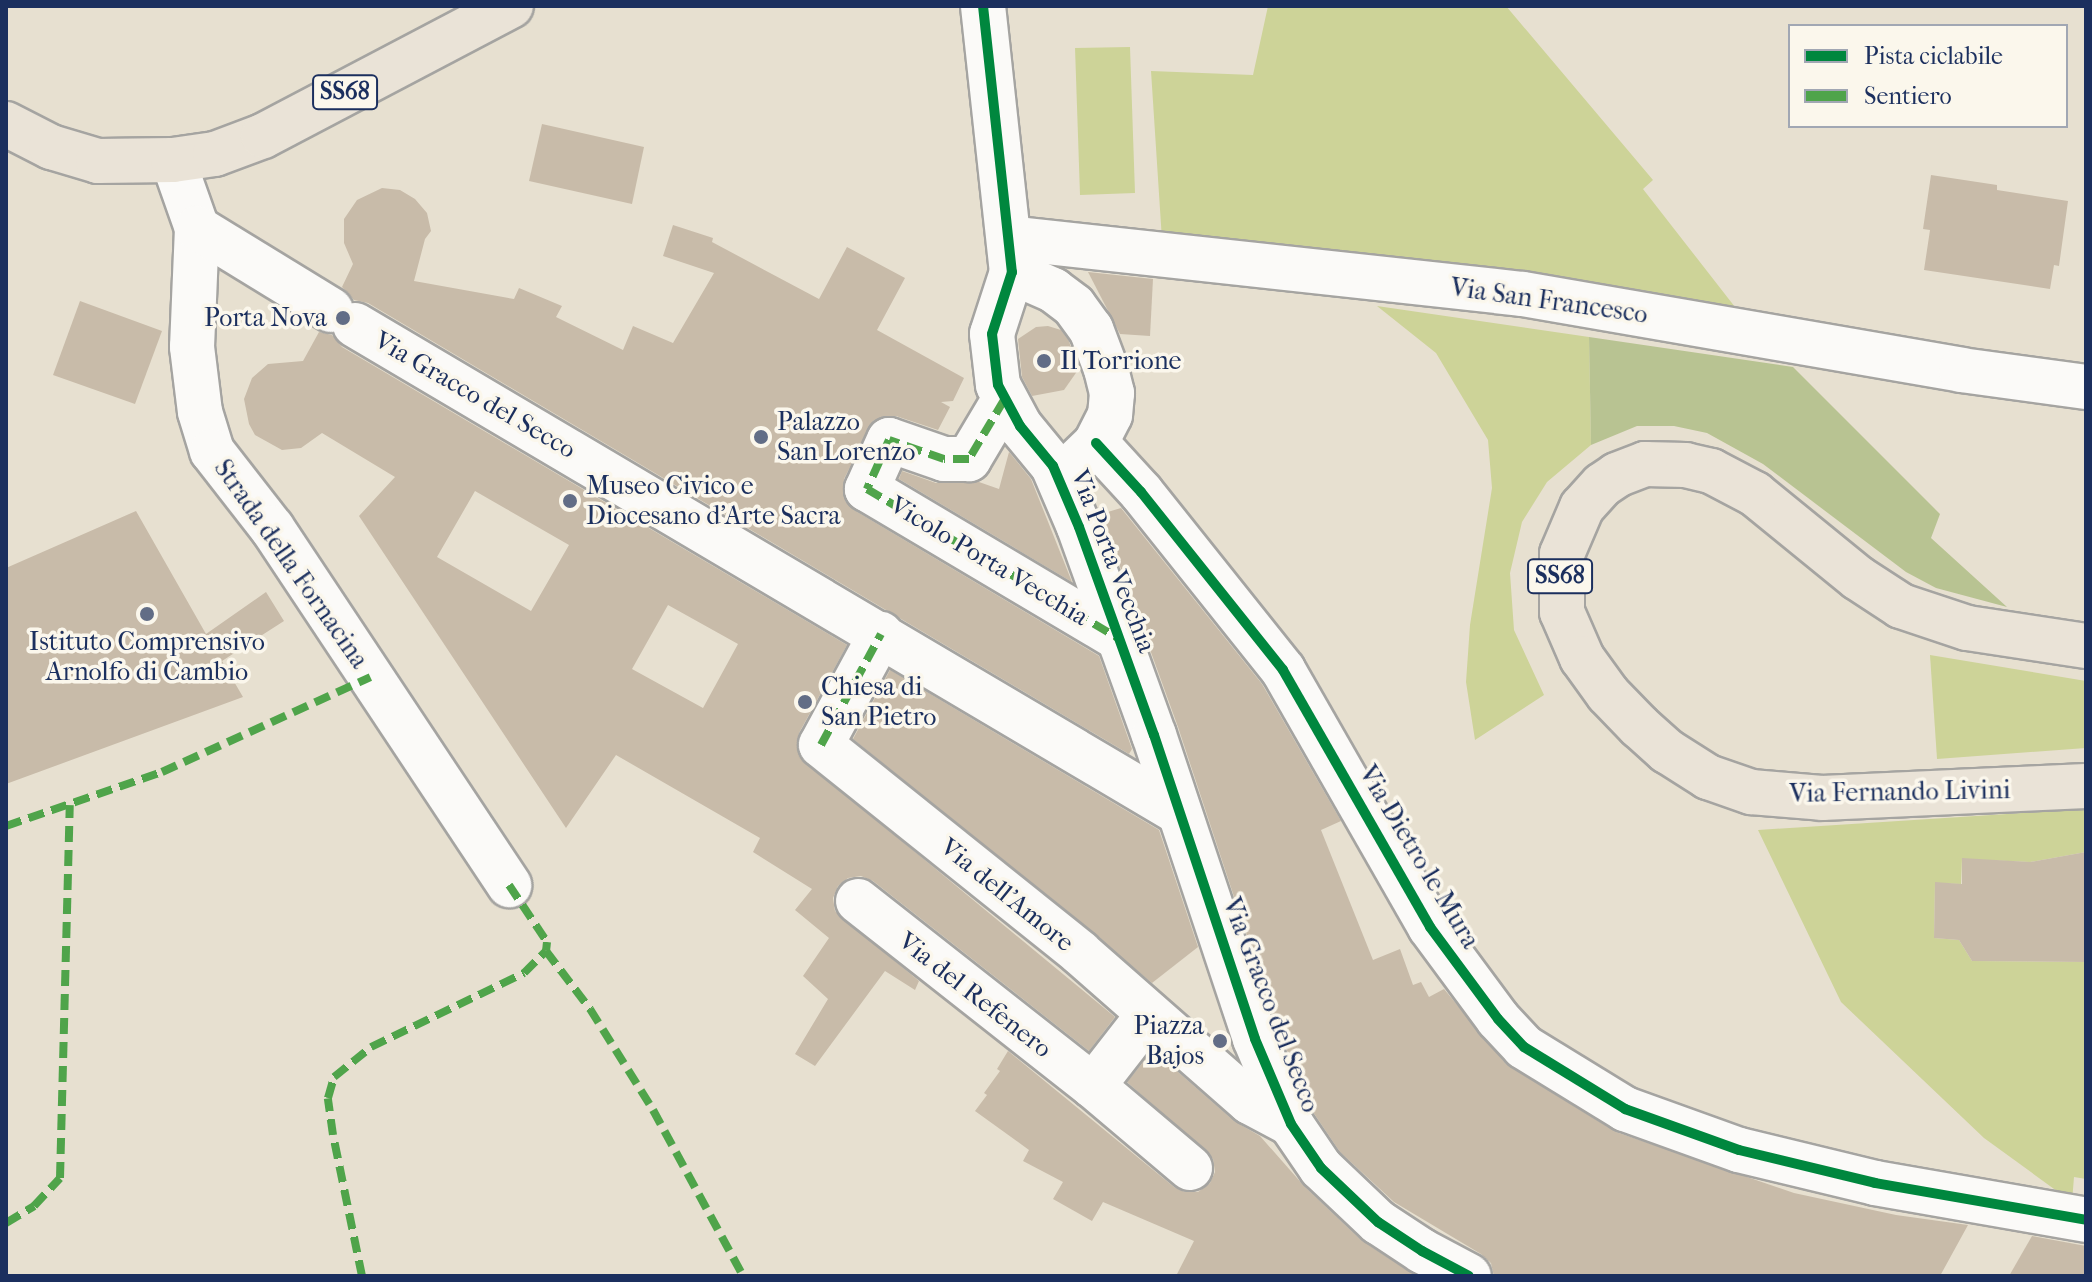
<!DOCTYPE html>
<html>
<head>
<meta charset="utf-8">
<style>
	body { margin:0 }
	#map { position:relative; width:2092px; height:1282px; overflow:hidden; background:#e7e0d0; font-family:"IM FELL French Canon",serif }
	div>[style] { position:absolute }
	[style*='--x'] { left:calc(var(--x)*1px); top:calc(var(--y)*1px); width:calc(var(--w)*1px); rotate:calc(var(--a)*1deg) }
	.green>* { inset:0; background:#cdd398 }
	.forest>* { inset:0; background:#b8c392 }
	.building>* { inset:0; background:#c8bba9 }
	.roads { filter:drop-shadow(2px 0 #a5a4a1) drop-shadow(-2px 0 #a5a4a1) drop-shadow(0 2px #a5a4a1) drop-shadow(0 -2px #a5a4a1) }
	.minor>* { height:44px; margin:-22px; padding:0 22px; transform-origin:22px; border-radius:22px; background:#fbfaf8 }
	.major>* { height:44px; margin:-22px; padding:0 22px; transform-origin:22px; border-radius:22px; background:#eae3d7 }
	.quiet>* { height:8px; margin-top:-4px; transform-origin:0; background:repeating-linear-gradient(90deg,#4fa44a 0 16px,transparent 0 24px) }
	.cycleway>* { height:10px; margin:-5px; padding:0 5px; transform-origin:5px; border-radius:5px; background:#00873e }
	.dots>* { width:22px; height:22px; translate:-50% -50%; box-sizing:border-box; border:4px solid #fbf7ec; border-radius:50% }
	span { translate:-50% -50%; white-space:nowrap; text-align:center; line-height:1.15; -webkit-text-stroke:7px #fbf7ec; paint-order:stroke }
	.shield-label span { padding:2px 6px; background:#fbf7ec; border:2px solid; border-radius:6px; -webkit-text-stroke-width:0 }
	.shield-label { font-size:24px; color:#1b2f5e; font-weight:700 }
	.street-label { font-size:26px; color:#1b2f5e }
	.poi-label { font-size:26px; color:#1b2f5e }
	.right { translate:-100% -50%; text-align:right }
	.left { translate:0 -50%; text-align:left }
	.frame { position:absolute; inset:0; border:8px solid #1b2f5e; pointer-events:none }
	.legend { position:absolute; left:1788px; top:24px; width:280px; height:104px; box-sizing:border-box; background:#fbf7ec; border:2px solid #a1a7b3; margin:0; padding:10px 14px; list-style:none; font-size:24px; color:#1b2f5e }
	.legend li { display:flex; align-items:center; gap:16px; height:40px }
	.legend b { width:40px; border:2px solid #a1a7b3 }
</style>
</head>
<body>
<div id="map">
	<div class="green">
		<i style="clip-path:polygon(1268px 6px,1506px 6px,1653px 180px,1643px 189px,1742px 316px,1162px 240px,1151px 71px,1253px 75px)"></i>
		<i style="clip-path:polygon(1130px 47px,1135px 193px,1080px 195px,1075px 48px)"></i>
		<i style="clip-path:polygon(1377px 306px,1589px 337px,1591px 445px,1547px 482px,1522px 522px,1510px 573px,1514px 630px,1544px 695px,1475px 740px,1466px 682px,1470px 625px,1492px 488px,1488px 440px,1436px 353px)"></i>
		<i style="clip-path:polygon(1930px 655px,2086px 681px,2086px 748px,1937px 759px)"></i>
		<i style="clip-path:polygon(2086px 809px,2086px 852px,2030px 862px,1962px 859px,1961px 884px,1935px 883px,1934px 938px,1959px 940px,1972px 961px,2086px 962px,2086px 1179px,2074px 1177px,2072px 1202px,1984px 1138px,1841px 1002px,1758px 830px)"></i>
	</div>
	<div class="forest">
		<i style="clip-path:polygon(1589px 337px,1793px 367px,1940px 514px,1931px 538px,2007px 607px,1936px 588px,1906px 572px,1763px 464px,1707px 433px,1674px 426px,1637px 426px,1591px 445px)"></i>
	</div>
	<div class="building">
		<i style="clip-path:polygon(542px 124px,644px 147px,632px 204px,529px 181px)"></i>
		<i style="clip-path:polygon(1931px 175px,1997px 185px,1997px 190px,2068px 201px,2059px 266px,2054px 265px,2050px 289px,1924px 270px,1930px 230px,1923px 229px)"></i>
		<i style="clip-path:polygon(382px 188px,400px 190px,415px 199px,427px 213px,431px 231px,425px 239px,414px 281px,514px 299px,519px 288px,562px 306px,556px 317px,623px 350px,633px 326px,673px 343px,714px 273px,663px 256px,673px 225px,713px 238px,712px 242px,819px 299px,847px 247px,905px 278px,877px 330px,964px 378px,953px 401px,941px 402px,950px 407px,938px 430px,896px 416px,884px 416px,873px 421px,844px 479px,845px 501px,854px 510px,1099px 656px,1132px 749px,1129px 754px,368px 303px,354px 300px,342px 287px,353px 264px,344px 243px,344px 219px,357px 200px)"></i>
		<i style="clip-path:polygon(1088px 272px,1153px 279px,1150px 336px,1120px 334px)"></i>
		<i style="clip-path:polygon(80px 301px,162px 331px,135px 404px,53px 375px)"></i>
		<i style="clip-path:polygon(1048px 326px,1061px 330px,1069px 341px,1078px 370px,1064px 390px,1032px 396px,1022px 377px,1018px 339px,1036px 327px)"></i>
		<i style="clip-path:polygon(evenodd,319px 332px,332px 335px,342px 347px,847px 645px,799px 733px,799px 756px,1115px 1017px,1089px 1051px,873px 881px,861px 876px,848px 878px,838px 886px,833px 898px,835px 911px,919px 981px,915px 990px,885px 971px,815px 1066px,795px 1054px,828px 999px,803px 976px,829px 938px,795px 910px,812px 889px,753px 852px,760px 838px,616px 755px,566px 828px,359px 516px,395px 477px,322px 433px,301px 448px,282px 450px,255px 435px,249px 424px,244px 399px,252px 378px,268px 364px,303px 361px,319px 332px,475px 491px,569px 545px,531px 611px,437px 557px,475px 491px,319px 332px,668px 605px,738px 644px,703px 708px,632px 669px,668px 605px)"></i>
		<i style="clip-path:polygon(1009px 452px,1031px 479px,1072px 582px,899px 479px,902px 471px,936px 483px,979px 482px,999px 489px)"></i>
		<i style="clip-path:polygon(1121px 508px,1262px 684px,1341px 821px,1321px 830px,1373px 960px,1400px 949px,1413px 985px,1421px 982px,1429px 997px,1444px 989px,1506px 1064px,1616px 1132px,1794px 1193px,1896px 1215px,1968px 1225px,1940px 1276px,1494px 1276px,1491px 1263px,1481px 1254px,1394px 1202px,1340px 1152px,1313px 1112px,1278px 1030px,1178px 727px,1101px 514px)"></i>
		<i style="clip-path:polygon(136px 511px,206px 634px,266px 592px,284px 621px,222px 661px,243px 697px,6px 784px,6px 568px)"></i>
		<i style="clip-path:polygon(890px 670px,1159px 830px,1198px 947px,1152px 983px,853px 739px)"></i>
		<i style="clip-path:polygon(2086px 852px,2086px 962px,1972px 961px,1959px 940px,1934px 938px,1935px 882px,1962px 884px,1962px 858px,2030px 862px)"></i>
		<i style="clip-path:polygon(1153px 1050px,1234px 1121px,1260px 1136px,1304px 1186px,1361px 1240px,1416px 1276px,1176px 1276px,1194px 1241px,1103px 1202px,1092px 1221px,1053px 1199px,1063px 1182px,1023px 1161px,1029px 1150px,975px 1111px,987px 1095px,984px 1093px,1000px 1071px,997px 1069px,1008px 1051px,1174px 1187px,1185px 1192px,1198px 1192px,1210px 1183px,1215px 1172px,1213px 1159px,1127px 1082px)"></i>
		<i style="clip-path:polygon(2032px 1236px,2086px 1246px,2086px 1276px,2009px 1276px)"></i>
	</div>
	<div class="roads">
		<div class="minor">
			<i style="--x:983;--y:6;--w:268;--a:83.8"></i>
			<i style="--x:1012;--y:272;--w:65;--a:107.9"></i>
			<i style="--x:992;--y:334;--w:51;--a:83.3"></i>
			<i style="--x:998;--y:385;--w:47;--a:61.8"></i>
			<i style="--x:1020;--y:426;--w:52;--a:50.5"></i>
			<i style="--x:1053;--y:466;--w:66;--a:66.9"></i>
			<i style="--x:1079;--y:527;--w:221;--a:70.2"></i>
			<i style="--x:1154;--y:735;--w:320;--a:71.6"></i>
			<i style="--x:1255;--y:1039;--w:92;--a:67"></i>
			<i style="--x:1291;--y:1124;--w:53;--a:55.7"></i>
			<i style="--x:1321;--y:1168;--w:79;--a:43.5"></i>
			<i style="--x:1378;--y:1222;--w:53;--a:33.4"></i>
			<i style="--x:1422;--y:1251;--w:53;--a:28"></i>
			<i style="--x:173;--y:160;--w:72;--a:70.6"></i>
			<i style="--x:197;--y:228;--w:119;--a:92.4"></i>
			<i style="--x:192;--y:347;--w:65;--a:83"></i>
			<i style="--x:200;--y:412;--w:41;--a:72.9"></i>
			<i style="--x:212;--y:451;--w:98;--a:52.1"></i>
			<i style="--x:272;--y:528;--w:429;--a:56.4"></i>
			<i style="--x:197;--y:228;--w:157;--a:31.5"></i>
			<i style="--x:1009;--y:238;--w:517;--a:6.22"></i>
			<i style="--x:1523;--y:294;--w:445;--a:9.8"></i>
			<i style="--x:1961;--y:370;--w:126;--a:7.7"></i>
			<i style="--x:1012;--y:272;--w:45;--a:23.7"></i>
			<i style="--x:1053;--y:290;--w:26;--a:37"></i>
			<i style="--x:1074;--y:306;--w:29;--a:54"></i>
			<i style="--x:1091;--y:329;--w:43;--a:69.4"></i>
			<i style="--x:1106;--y:369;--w:25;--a:76"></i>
			<i style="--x:1112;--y:393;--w:22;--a:95"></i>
			<i style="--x:1110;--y:415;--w:31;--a:117"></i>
			<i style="--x:1096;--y:443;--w:30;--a:136"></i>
			<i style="--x:355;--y:325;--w:956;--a:30.61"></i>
			<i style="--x:1004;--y:400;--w:69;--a:120.7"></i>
			<i style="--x:969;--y:459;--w:25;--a:180"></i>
			<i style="--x:944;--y:459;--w:58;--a:-160.9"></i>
			<i style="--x:889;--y:440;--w:54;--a:114.2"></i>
			<i style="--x:867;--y:489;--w:295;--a:30.7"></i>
			<i style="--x:1096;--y:443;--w:67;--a:47.4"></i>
			<i style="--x:1141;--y:492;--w:228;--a:51.4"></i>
			<i style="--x:1283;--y:670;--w:296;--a:60.2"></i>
			<i style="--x:1430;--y:927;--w:114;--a:53.5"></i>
			<i style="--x:1498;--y:1019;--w:38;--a:47"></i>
			<i style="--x:1524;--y:1047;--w:119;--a:31.5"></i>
			<i style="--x:1625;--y:1109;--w:121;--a:19.8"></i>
			<i style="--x:1739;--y:1150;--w:140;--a:13.6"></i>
			<i style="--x:1875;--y:1183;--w:214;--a:9.9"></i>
			<i style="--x:881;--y:634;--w:126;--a:118.4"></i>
			<i style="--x:821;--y:745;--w:331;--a:38.7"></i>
			<i style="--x:1079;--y:952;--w:227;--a:41.3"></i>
			<i style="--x:1250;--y:1102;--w:47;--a:28.2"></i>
			<i style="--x:858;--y:901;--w:299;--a:38.2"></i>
			<i style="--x:1093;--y:1086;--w:127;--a:40.2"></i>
			<i style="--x:1093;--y:1086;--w:91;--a:-52.1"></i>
		</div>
		<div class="major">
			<i style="--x:6;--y:124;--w:51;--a:27.1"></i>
			<i style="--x:51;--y:147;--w:49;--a:16.6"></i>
			<i style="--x:98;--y:161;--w:75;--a:-0.8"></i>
			<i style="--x:173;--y:160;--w:42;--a:-8.1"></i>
			<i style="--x:215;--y:154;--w:51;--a:-20.6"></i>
			<i style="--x:263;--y:136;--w:280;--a:-27.7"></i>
			<i style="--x:2086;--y:646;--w:120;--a:-171.4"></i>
			<i style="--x:1967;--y:628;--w:70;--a:-161.6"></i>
			<i style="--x:1901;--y:606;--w:51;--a:-146.9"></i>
			<i style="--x:1858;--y:578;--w:133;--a:-140.8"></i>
			<i style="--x:1755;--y:494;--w:50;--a:-152.4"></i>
			<i style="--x:1711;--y:471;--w:26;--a:-167"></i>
			<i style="--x:1686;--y:465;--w:41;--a:-178.6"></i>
			<i style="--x:1645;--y:464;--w:30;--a:159"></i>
			<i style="--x:1617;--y:475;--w:18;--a:146"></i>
			<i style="--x:1602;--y:485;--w:30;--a:132"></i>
			<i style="--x:1582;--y:507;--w:51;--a:113.1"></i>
			<i style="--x:1562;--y:554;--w:58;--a:90"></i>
			<i style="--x:1562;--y:612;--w:50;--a:66.5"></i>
			<i style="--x:1582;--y:658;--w:44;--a:54.2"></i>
			<i style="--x:1608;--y:694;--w:45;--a:45.9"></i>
			<i style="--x:1639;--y:726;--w:38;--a:42"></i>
			<i style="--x:1667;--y:751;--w:49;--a:32.4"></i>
			<i style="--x:1708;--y:777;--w:46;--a:19.2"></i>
			<i style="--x:1751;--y:792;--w:71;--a:4.8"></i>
			<i style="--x:1822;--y:798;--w:264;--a:-2.6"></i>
		</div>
	</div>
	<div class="quiet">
		<i style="--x:1004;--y:400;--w:69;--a:120.7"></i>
		<i style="--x:969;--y:459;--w:25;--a:180"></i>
		<i style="--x:944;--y:459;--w:58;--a:-160.9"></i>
		<i style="--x:889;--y:440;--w:54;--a:114.2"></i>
		<i style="--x:867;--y:489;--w:292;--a:30.7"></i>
		<i style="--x:821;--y:745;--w:126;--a:-61.6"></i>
		<i style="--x:6;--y:826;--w:165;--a:-19.1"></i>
		<i style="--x:162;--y:772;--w:229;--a:-24.5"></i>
		<i style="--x:509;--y:885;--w:69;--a:56.3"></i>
		<i style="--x:547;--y:942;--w:9;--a:96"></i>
		<i style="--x:546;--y:951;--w:73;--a:52.8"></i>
		<i style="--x:590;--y:1009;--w:119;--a:58"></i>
		<i style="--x:653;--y:1110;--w:189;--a:61.5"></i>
		<i style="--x:6;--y:1223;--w:33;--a:-31"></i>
		<i style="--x:34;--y:1206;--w:38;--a:-47"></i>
		<i style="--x:60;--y:1178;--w:373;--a:-88.5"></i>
		<i style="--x:362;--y:1276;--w:144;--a:-101.6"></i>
		<i style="--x:333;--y:1135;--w:37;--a:-98"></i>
		<i style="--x:328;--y:1098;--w:22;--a:-74"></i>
		<i style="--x:334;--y:1077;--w:48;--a:-39"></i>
		<i style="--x:371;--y:1047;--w:170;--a:-25.8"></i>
		<i style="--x:524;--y:973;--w:31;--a:-45"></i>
	</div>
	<div class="cycleway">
		<i style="--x:983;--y:6;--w:268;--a:83.8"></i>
		<i style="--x:1012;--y:272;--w:65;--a:107.9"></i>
		<i style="--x:992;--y:334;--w:51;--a:83.3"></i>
		<i style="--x:998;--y:385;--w:47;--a:61.8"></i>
		<i style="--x:1020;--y:426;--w:52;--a:50.5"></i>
		<i style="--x:1053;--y:466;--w:66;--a:66.9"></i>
		<i style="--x:1079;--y:527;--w:221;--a:70.2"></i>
		<i style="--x:1154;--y:735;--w:320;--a:71.6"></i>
		<i style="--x:1255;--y:1039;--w:92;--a:67"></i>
		<i style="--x:1291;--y:1124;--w:53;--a:55.7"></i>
		<i style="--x:1321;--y:1168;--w:79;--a:43.5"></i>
		<i style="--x:1378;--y:1222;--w:53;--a:33.4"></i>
		<i style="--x:1422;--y:1251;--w:53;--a:28"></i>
		<i style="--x:1096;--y:443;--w:67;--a:47.4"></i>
		<i style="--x:1141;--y:492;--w:228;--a:51.4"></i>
		<i style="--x:1283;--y:670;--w:296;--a:60.2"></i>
		<i style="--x:1430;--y:927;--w:114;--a:53.5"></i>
		<i style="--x:1498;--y:1019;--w:38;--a:47"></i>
		<i style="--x:1524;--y:1047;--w:119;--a:31.5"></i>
		<i style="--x:1625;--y:1109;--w:121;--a:19.8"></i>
		<i style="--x:1739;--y:1150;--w:140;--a:13.6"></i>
		<i style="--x:1875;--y:1183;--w:214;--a:9.9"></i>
	</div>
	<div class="dots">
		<i style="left:343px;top:318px;background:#626d86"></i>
		<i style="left:1044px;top:361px;background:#626d86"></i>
		<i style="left:761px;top:437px;background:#626d86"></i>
		<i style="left:570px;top:501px;background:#626d86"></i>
		<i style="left:147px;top:614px;background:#626d86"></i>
		<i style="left:805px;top:702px;background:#626d86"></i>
		<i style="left:1220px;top:1041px;background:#626d86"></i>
	</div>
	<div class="shield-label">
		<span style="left:345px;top:92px">SS68</span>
		<span style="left:1560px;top:576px">SS68</span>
	</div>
	<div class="street-label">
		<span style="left:1549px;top:301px;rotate:8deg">Via San Francesco</span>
		<span style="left:475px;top:395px;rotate:30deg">Via Gracco del Secco</span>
		<span style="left:989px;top:561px;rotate:31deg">Vicolo Porta Vecchia</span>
		<span style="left:1113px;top:561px;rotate:69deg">Via Porta Vecchia</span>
		<span style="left:291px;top:564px;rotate:55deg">Strada della Fornacina</span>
		<span style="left:1900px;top:792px;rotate:-1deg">Via Fernando Livini</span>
		<span style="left:1419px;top:857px;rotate:59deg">Via Dietro le Mura</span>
		<span style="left:1007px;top:895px;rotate:39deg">Via dell'Amore</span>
		<span style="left:975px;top:995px;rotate:38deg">Via del Refenero</span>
		<span style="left:1271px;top:1005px;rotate:69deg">Via Gracco del Secco</span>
	</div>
	<div class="poi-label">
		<span class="right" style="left:327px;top:318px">Porta Nova</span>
		<span class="left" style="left:1060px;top:361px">Il Torrione</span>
		<span class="left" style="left:777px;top:437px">Palazzo<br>San Lorenzo</span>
		<span class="left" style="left:586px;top:501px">Museo Civico e<br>Diocesano d'Arte Sacra</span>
		<span style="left:147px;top:657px">Istituto Comprensivo<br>Arnolfo di Cambio</span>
		<span class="left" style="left:821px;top:702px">Chiesa di<br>San Pietro</span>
		<span class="right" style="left:1204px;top:1041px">Piazza<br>Bajos</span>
	</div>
	<div class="frame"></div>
	<ul class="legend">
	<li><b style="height:10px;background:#00873e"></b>Pista ciclabile</li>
	<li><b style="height:10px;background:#4fa44a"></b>Sentiero</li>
	</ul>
</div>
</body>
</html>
